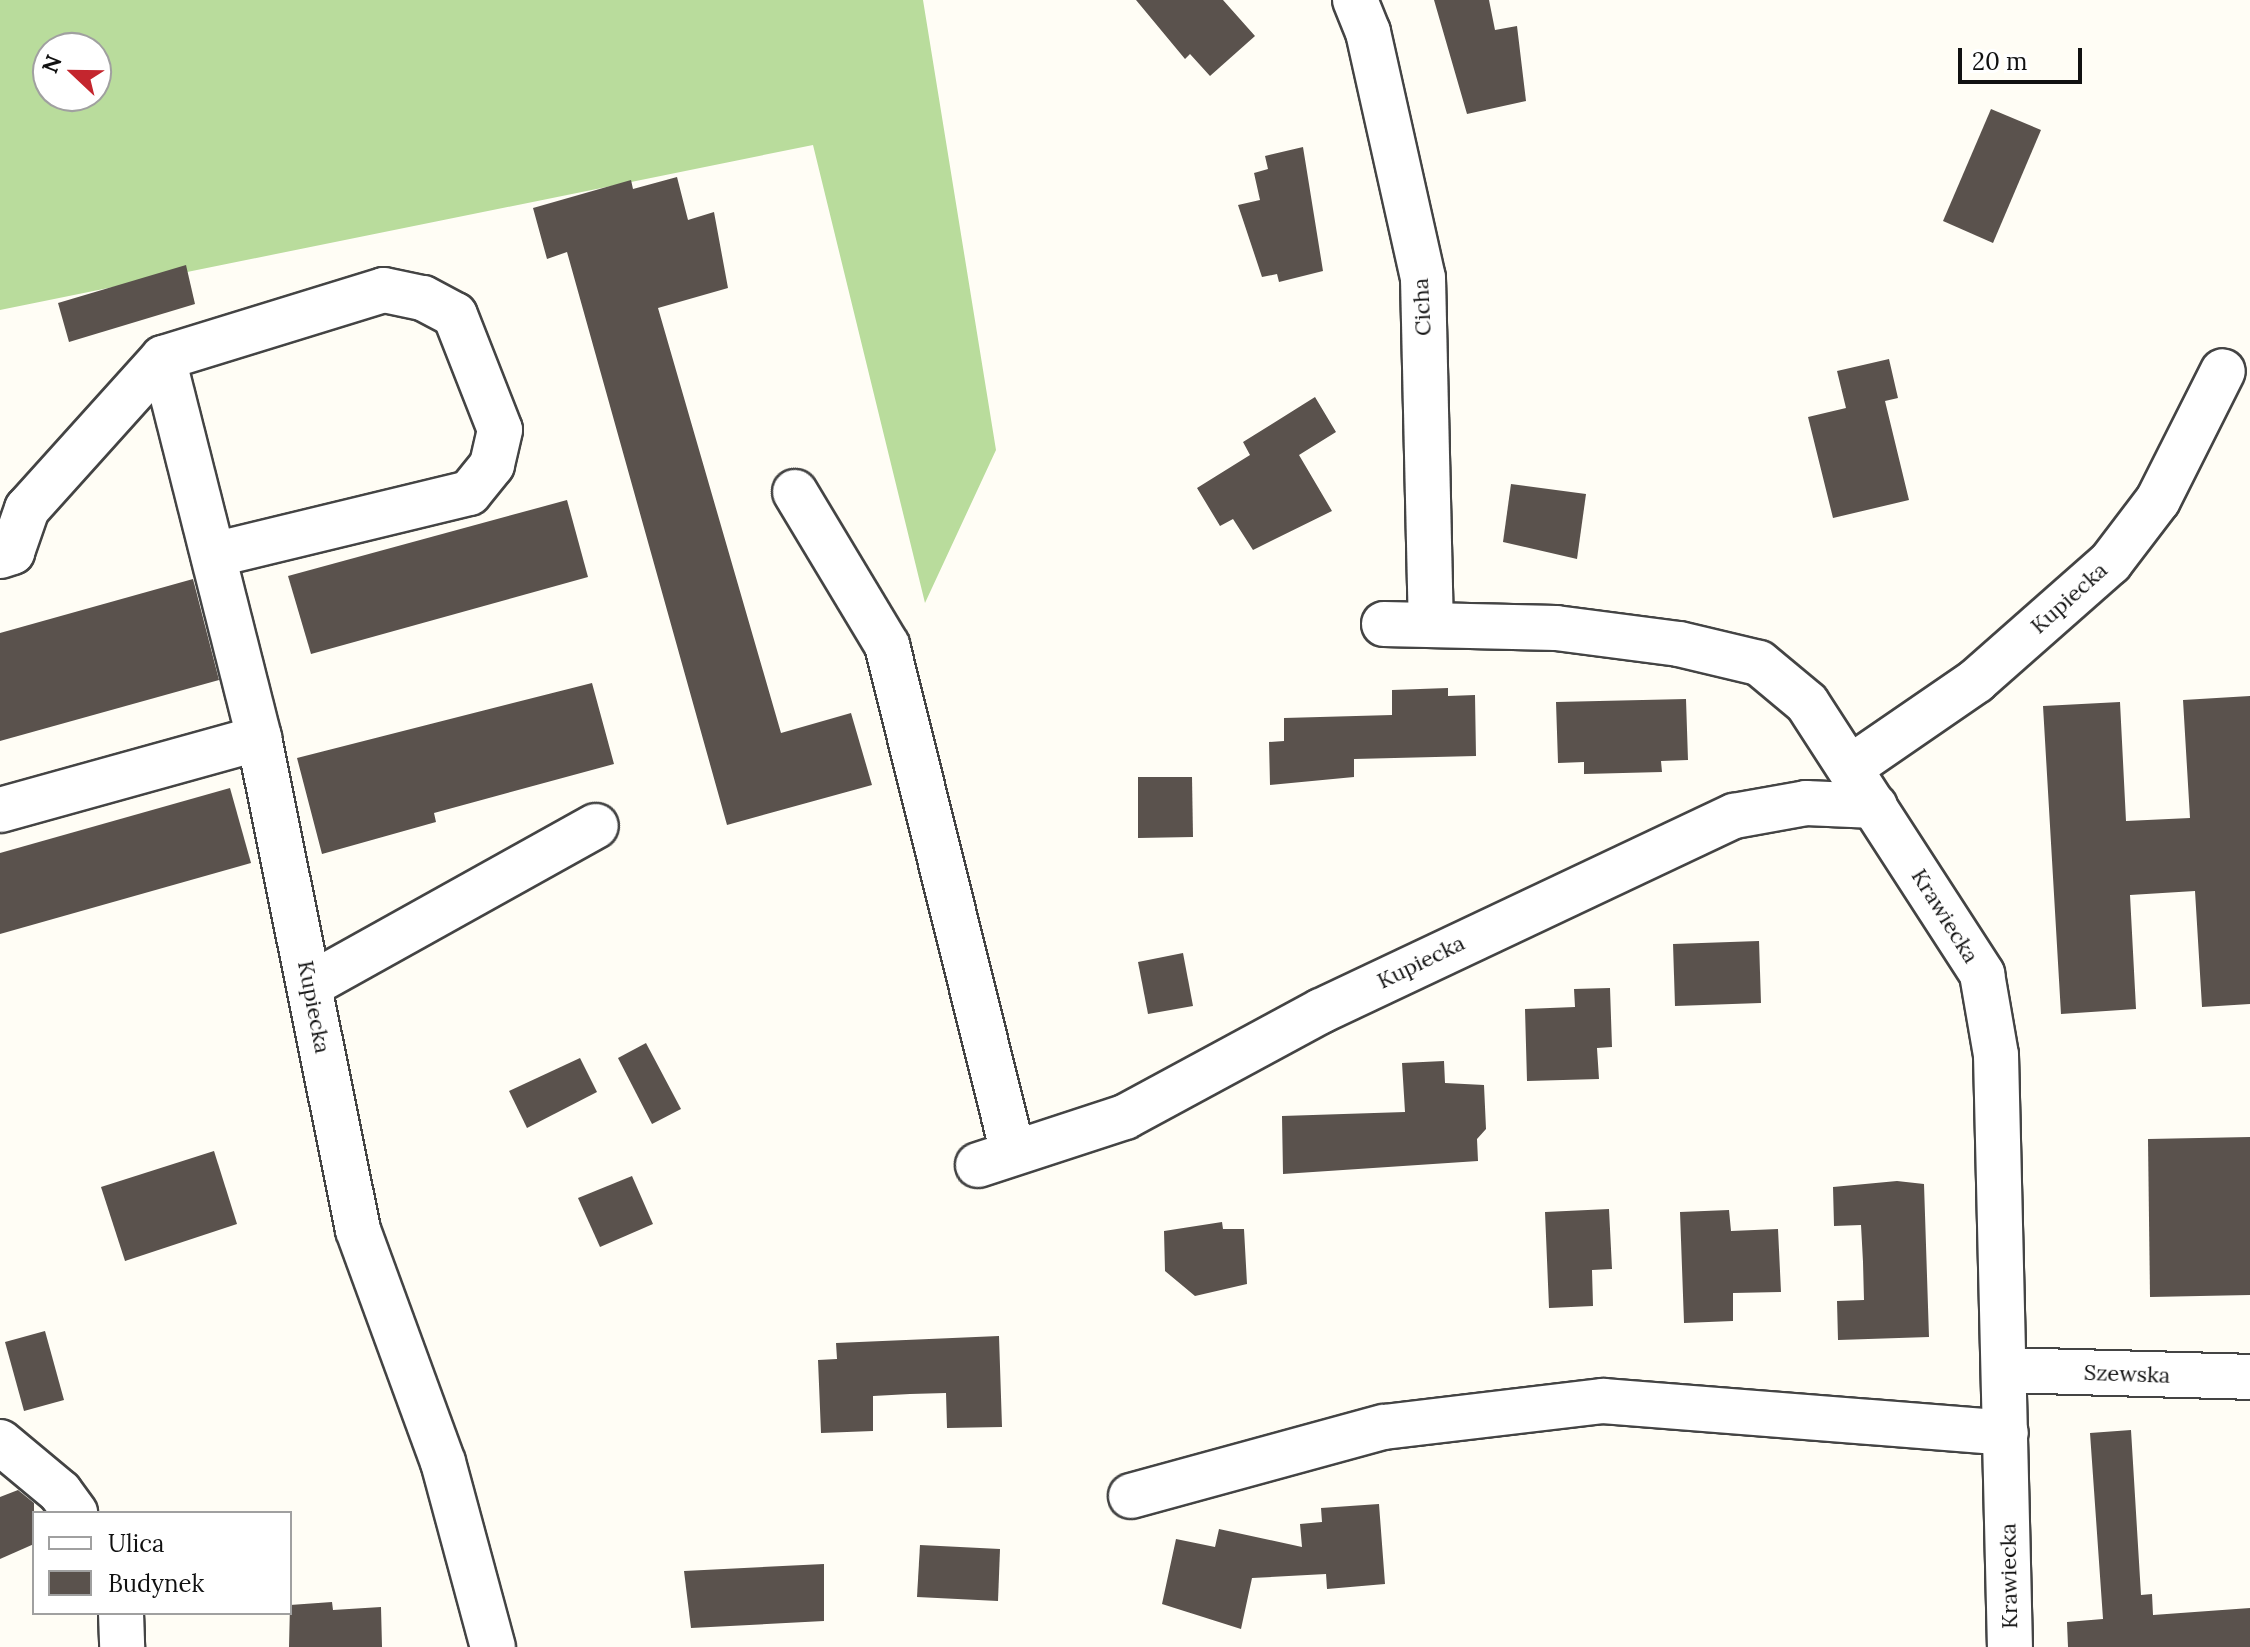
<!DOCTYPE html>
<html>
<head>
<meta charset="utf-8">
<style>
	body { margin:0 }
	#map { position:relative; width:2250px; height:1647px; overflow:hidden; background:#fffdf5; font-family:Lora,serif }
	div>[style] { position:absolute }
	[style*='--x'] { left:calc(var(--x)*1px); top:calc(var(--y)*1px); width:calc(var(--w)*1px); rotate:calc(var(--a)*1deg) }
	.forest>* { inset:0; background:#b9dc9c }
	.building>* { inset:0; background:#5a524d }
	.roads { filter:drop-shadow(2px 0 #444) drop-shadow(-2px 0 #444) drop-shadow(0 2px #444) drop-shadow(0 -2px #444) }
	.minor>* { height:44px; margin:-22px; padding:0 22px; transform-origin:22px; border-radius:22px; background:#fff }
	span { translate:-50% -50%; white-space:nowrap; text-align:center; line-height:1.15; -webkit-text-stroke:8px #fff; paint-order:stroke }
	.street-label { font-size:22px; color:#111 }
	.legend { position:absolute; left:32px; top:1511px; width:260px; height:104px; box-sizing:border-box; background:#fff; border:2px solid #a0a0a0; margin:0; padding:10px 14px; list-style:none; font-size:24px; color:#111 }
	.legend li { display:flex; align-items:center; gap:16px; height:40px }
	.legend b { width:40px; border:2px solid #a0a0a0 }
	.north { position:absolute; left:32px; top:32px; width:80px; height:80px; box-sizing:border-box; background:#fff; border:2px solid #a0a0a0; border-radius:50%; rotate:292deg; font-size:22px; font-weight:700; line-height:32px; text-align:center; color:#111 }
	.north::after { content:''; display:block; margin:auto; width:28px; height:36px; background:#c4262e; clip-path:polygon(50% 0,100% 100%,50% 72%,0 100%) }
	.scale { position:absolute; left:1958px; top:48px; width:124px; height:36px; box-sizing:border-box; border:4px solid #111; border-top:0; padding-left:10px; font-size:24px; line-height:28px; white-space:nowrap; color:#111; -webkit-text-stroke:6px #fff; paint-order:stroke }
</style>
</head>
<body>
<div id="map">
	<div class="forest">
		<i style="clip-path:polygon(evenodd,0 0,923px 0,996px 450px,925px 603px,813px 145px,0 310px,0 0,48px 48px,96px 48px,96px 96px,48px 96px,48px 48px)"></i>
	</div>
	<div class="building">
		<i style="clip-path:polygon(1136px 0,1223px 0,1255px 36px,1210px 76px,1190px 54px,1185px 59px)"></i>
		<i style="clip-path:polygon(1434px 0,1489px 0,1495px 30px,1517px 26px,1526px 101px,1467px 114px)"></i>
		<i style="clip-path:polygon(1991px 109px,2041px 130px,1993px 243px,1943px 221px)"></i>
		<i style="clip-path:polygon(1303px 147px,1323px 271px,1279px 282px,1277px 274px,1262px 277px,1238px 205px,1260px 200px,1254px 173px,1268px 169px,1265px 156px)"></i>
		<i style="clip-path:polygon(677px 177px,688px 220px,714px 212px,728px 288px,658px 308px,781px 733px,851px 713px,872px 785px,727px 825px,567px 252px,547px 259px,533px 208px,631px 180px,633px 189px)"></i>
		<i style="clip-path:polygon(186px 265px,195px 304px,69px 342px,58px 303px)"></i>
		<i style="clip-path:polygon(1889px 359px,1898px 398px,1885px 401px,1909px 500px,1833px 518px,1808px 417px,1846px 408px,1837px 371px)"></i>
		<i style="clip-path:polygon(1315px 397px,1336px 432px,1299px 455px,1332px 511px,1253px 550px,1233px 519px,1220px 526px,1197px 488px,1250px 455px,1243px 442px)"></i>
		<i style="clip-path:polygon(1511px 484px,1586px 494px,1577px 559px,1503px 542px)"></i>
		<i style="clip-path:polygon(567px 500px,588px 577px,311px 654px,288px 576px)"></i>
		<i style="clip-path:polygon(193px 579px,219px 680px,0 741px,0 633px)"></i>
		<i style="clip-path:polygon(592px 683px,614px 764px,434px 813px,436px 822px,322px 854px,297px 758px)"></i>
		<i style="clip-path:polygon(1448px 688px,1448px 696px,1475px 695px,1476px 756px,1354px 759px,1354px 777px,1270px 785px,1269px 742px,1284px 741px,1284px 718px,1392px 715px,1392px 690px)"></i>
		<i style="clip-path:polygon(2250px 696px,2250px 1004px,2202px 1007px,2195px 891px,2130px 895px,2136px 1009px,2061px 1014px,2043px 706px,2120px 702px,2126px 821px,2190px 818px,2183px 700px)"></i>
		<i style="clip-path:polygon(1686px 699px,1688px 760px,1661px 761px,1662px 772px,1584px 774px,1584px 762px,1558px 763px,1556px 702px)"></i>
		<i style="clip-path:polygon(1138px 777px,1192px 777px,1193px 837px,1138px 838px)"></i>
		<i style="clip-path:polygon(230px 788px,251px 863px,0 934px,0 853px)"></i>
		<i style="clip-path:polygon(1759px 941px,1761px 1003px,1675px 1006px,1673px 944px)"></i>
		<i style="clip-path:polygon(1183px 953px,1193px 1006px,1148px 1014px,1138px 962px)"></i>
		<i style="clip-path:polygon(1610px 988px,1612px 1047px,1597px 1048px,1599px 1079px,1527px 1081px,1525px 1009px,1575px 1007px,1574px 989px)"></i>
		<i style="clip-path:polygon(646px 1043px,681px 1109px,652px 1124px,618px 1058px)"></i>
		<i style="clip-path:polygon(580px 1058px,597px 1092px,527px 1128px,509px 1091px)"></i>
		<i style="clip-path:polygon(1444px 1061px,1445px 1083px,1484px 1085px,1486px 1129px,1477px 1139px,1478px 1161px,1283px 1174px,1282px 1116px,1405px 1112px,1402px 1063px)"></i>
		<i style="clip-path:polygon(2250px 1137px,2250px 1295px,2150px 1297px,2148px 1139px)"></i>
		<i style="clip-path:polygon(214px 1151px,237px 1224px,125px 1261px,101px 1187px)"></i>
		<i style="clip-path:polygon(632px 1176px,653px 1224px,600px 1247px,578px 1198px)"></i>
		<i style="clip-path:polygon(1897px 1181px,1924px 1184px,1929px 1337px,1838px 1340px,1837px 1301px,1864px 1300px,1863px 1262px,1861px 1225px,1834px 1226px,1833px 1187px)"></i>
		<i style="clip-path:polygon(1609px 1209px,1612px 1269px,1592px 1270px,1593px 1306px,1549px 1308px,1545px 1212px)"></i>
		<i style="clip-path:polygon(1729px 1210px,1731px 1231px,1778px 1229px,1781px 1292px,1733px 1293px,1733px 1321px,1684px 1323px,1680px 1212px)"></i>
		<i style="clip-path:polygon(1222px 1222px,1223px 1229px,1244px 1229px,1247px 1284px,1195px 1296px,1165px 1271px,1164px 1231px)"></i>
		<i style="clip-path:polygon(45px 1331px,64px 1400px,24px 1411px,5px 1342px)"></i>
		<i style="clip-path:polygon(999px 1336px,1002px 1427px,947px 1428px,946px 1393px,910px 1394px,873px 1396px,873px 1431px,821px 1433px,818px 1360px,837px 1359px,836px 1343px)"></i>
		<i style="clip-path:polygon(2131px 1430px,2141px 1595px,2152px 1594px,2153px 1615px,2250px 1608px,2250px 1647px,2068px 1647px,2067px 1622px,2103px 1619px,2090px 1433px)"></i>
		<i style="clip-path:polygon(18px 1490px,34px 1503px,34px 1544px,0 1559px,0 1497px)"></i>
		<i style="clip-path:polygon(1379px 1504px,1385px 1584px,1327px 1589px,1326px 1574px,1252px 1578px,1241px 1629px,1162px 1604px,1176px 1539px,1215px 1547px,1219px 1529px,1302px 1547px,1300px 1524px,1322px 1522px,1321px 1508px)"></i>
		<i style="clip-path:polygon(920px 1545px,1000px 1549px,998px 1601px,917px 1597px)"></i>
		<i style="clip-path:polygon(824px 1564px,824px 1621px,691px 1628px,684px 1571px)"></i>
		<i style="clip-path:polygon(332px 1602px,333px 1610px,381px 1607px,382px 1647px,289px 1647px,290px 1605px)"></i>
	</div>
	<div class="roads">
		<div class="minor">
			<i style="--x:1355;--y:0;--w:35;--a:68"></i>
			<i style="--x:1368;--y:32;--w:252;--a:77.4"></i>
			<i style="--x:1423;--y:278;--w:344;--a:88.7"></i>
			<i style="--x:163;--y:358;--w:392;--a:75.8"></i>
			<i style="--x:259;--y:738;--w:502;--a:78.62"></i>
			<i style="--x:358;--y:1230;--w:247;--a:69.9"></i>
			<i style="--x:443;--y:1462;--w:192;--a:74.9"></i>
			<i style="--x:795;--y:492;--w:179;--a:59"></i>
			<i style="--x:887;--y:645;--w:523;--a:76.07"></i>
			<i style="--x:0;--y:556;--w:13;--a:-18"></i>
			<i style="--x:12;--y:552;--w:46;--a:-70.8"></i>
			<i style="--x:27;--y:509;--w:203;--a:-48"></i>
			<i style="--x:163;--y:358;--w:231;--a:-17.1"></i>
			<i style="--x:384;--y:290;--w:40;--a:12"></i>
			<i style="--x:423;--y:298;--w:36;--a:28"></i>
			<i style="--x:455;--y:315;--w:123;--a:68.6"></i>
			<i style="--x:500;--y:430;--w:36;--a:103"></i>
			<i style="--x:492;--y:465;--w:36;--a:129"></i>
			<i style="--x:469;--y:493;--w:263;--a:166.4"></i>
			<i style="--x:1384;--y:624;--w:172;--a:1.3"></i>
			<i style="--x:1556;--y:628;--w:124;--a:7.4"></i>
			<i style="--x:1679;--y:644;--w:82;--a:13.4"></i>
			<i style="--x:1759;--y:663;--w:62;--a:39.8"></i>
			<i style="--x:1807;--y:703;--w:323;--a:57.1"></i>
			<i style="--x:1982;--y:974;--w:82;--a:80.2"></i>
			<i style="--x:1996;--y:1055;--w:592;--a:88.65"></i>
			<i style="--x:1851;--y:767;--w:152;--a:-34.5"></i>
			<i style="--x:1976;--y:681;--w:179;--a:-41.4"></i>
			<i style="--x:2110;--y:563;--w:79;--a:-52.7"></i>
			<i style="--x:2158;--y:500;--w:144;--a:-63.3"></i>
			<i style="--x:0;--y:810;--w:269;--a:-15.5"></i>
			<i style="--x:310;--y:985;--w:327;--a:-29.1"></i>
			<i style="--x:978;--y:1165;--w:155;--a:-18.1"></i>
			<i style="--x:1125;--y:1117;--w:223;--a:-28.4"></i>
			<i style="--x:1321;--y:1011;--w:457;--a:-25.3"></i>
			<i style="--x:1734;--y:816;--w:73;--a:-10.2"></i>
			<i style="--x:1806;--y:803;--w:69;--a:2.5"></i>
			<i style="--x:2004;--y:1370;--w:246;--a:1.6"></i>
			<i style="--x:0;--y:1442;--w:78;--a:39.8"></i>
			<i style="--x:60;--y:1492;--w:26;--a:54"></i>
			<i style="--x:1131;--y:1496;--w:262;--a:-15.3"></i>
			<i style="--x:1384;--y:1427;--w:221;--a:-6.8"></i>
			<i style="--x:1603;--y:1401;--w:404;--a:4.5"></i>
			<i style="--x:121;--y:1613;--w:34;--a:88"></i>
		</div>
	</div>
	<div class="street-label">
		<span style="left:1422px;top:307px;rotate:-93deg">Cicha</span>
		<span style="left:2069px;top:598px;rotate:-42deg">Kupiecka</span>
		<span style="left:1945px;top:916px;rotate:58deg">Krawiecka</span>
		<span style="left:1421px;top:962px;rotate:-26deg">Kupiecka</span>
		<span style="left:314px;top:1007px;rotate:79deg">Kupiecka</span>
		<span style="left:2127px;top:1374px;rotate:2deg">Szewska</span>
		<span style="left:2009px;top:1576px;rotate:-91deg">Krawiecka</span>
	</div>
	<ul class="legend">
	<li><b style="height:10px;background:#fff"></b>Ulica</li>
	<li><b style="height:22px;background:#5a524d"></b>Budynek</li>
	</ul>
	<div class="north">N</div>
	<div class="scale">20 m</div>
</div>
</body>
</html>
